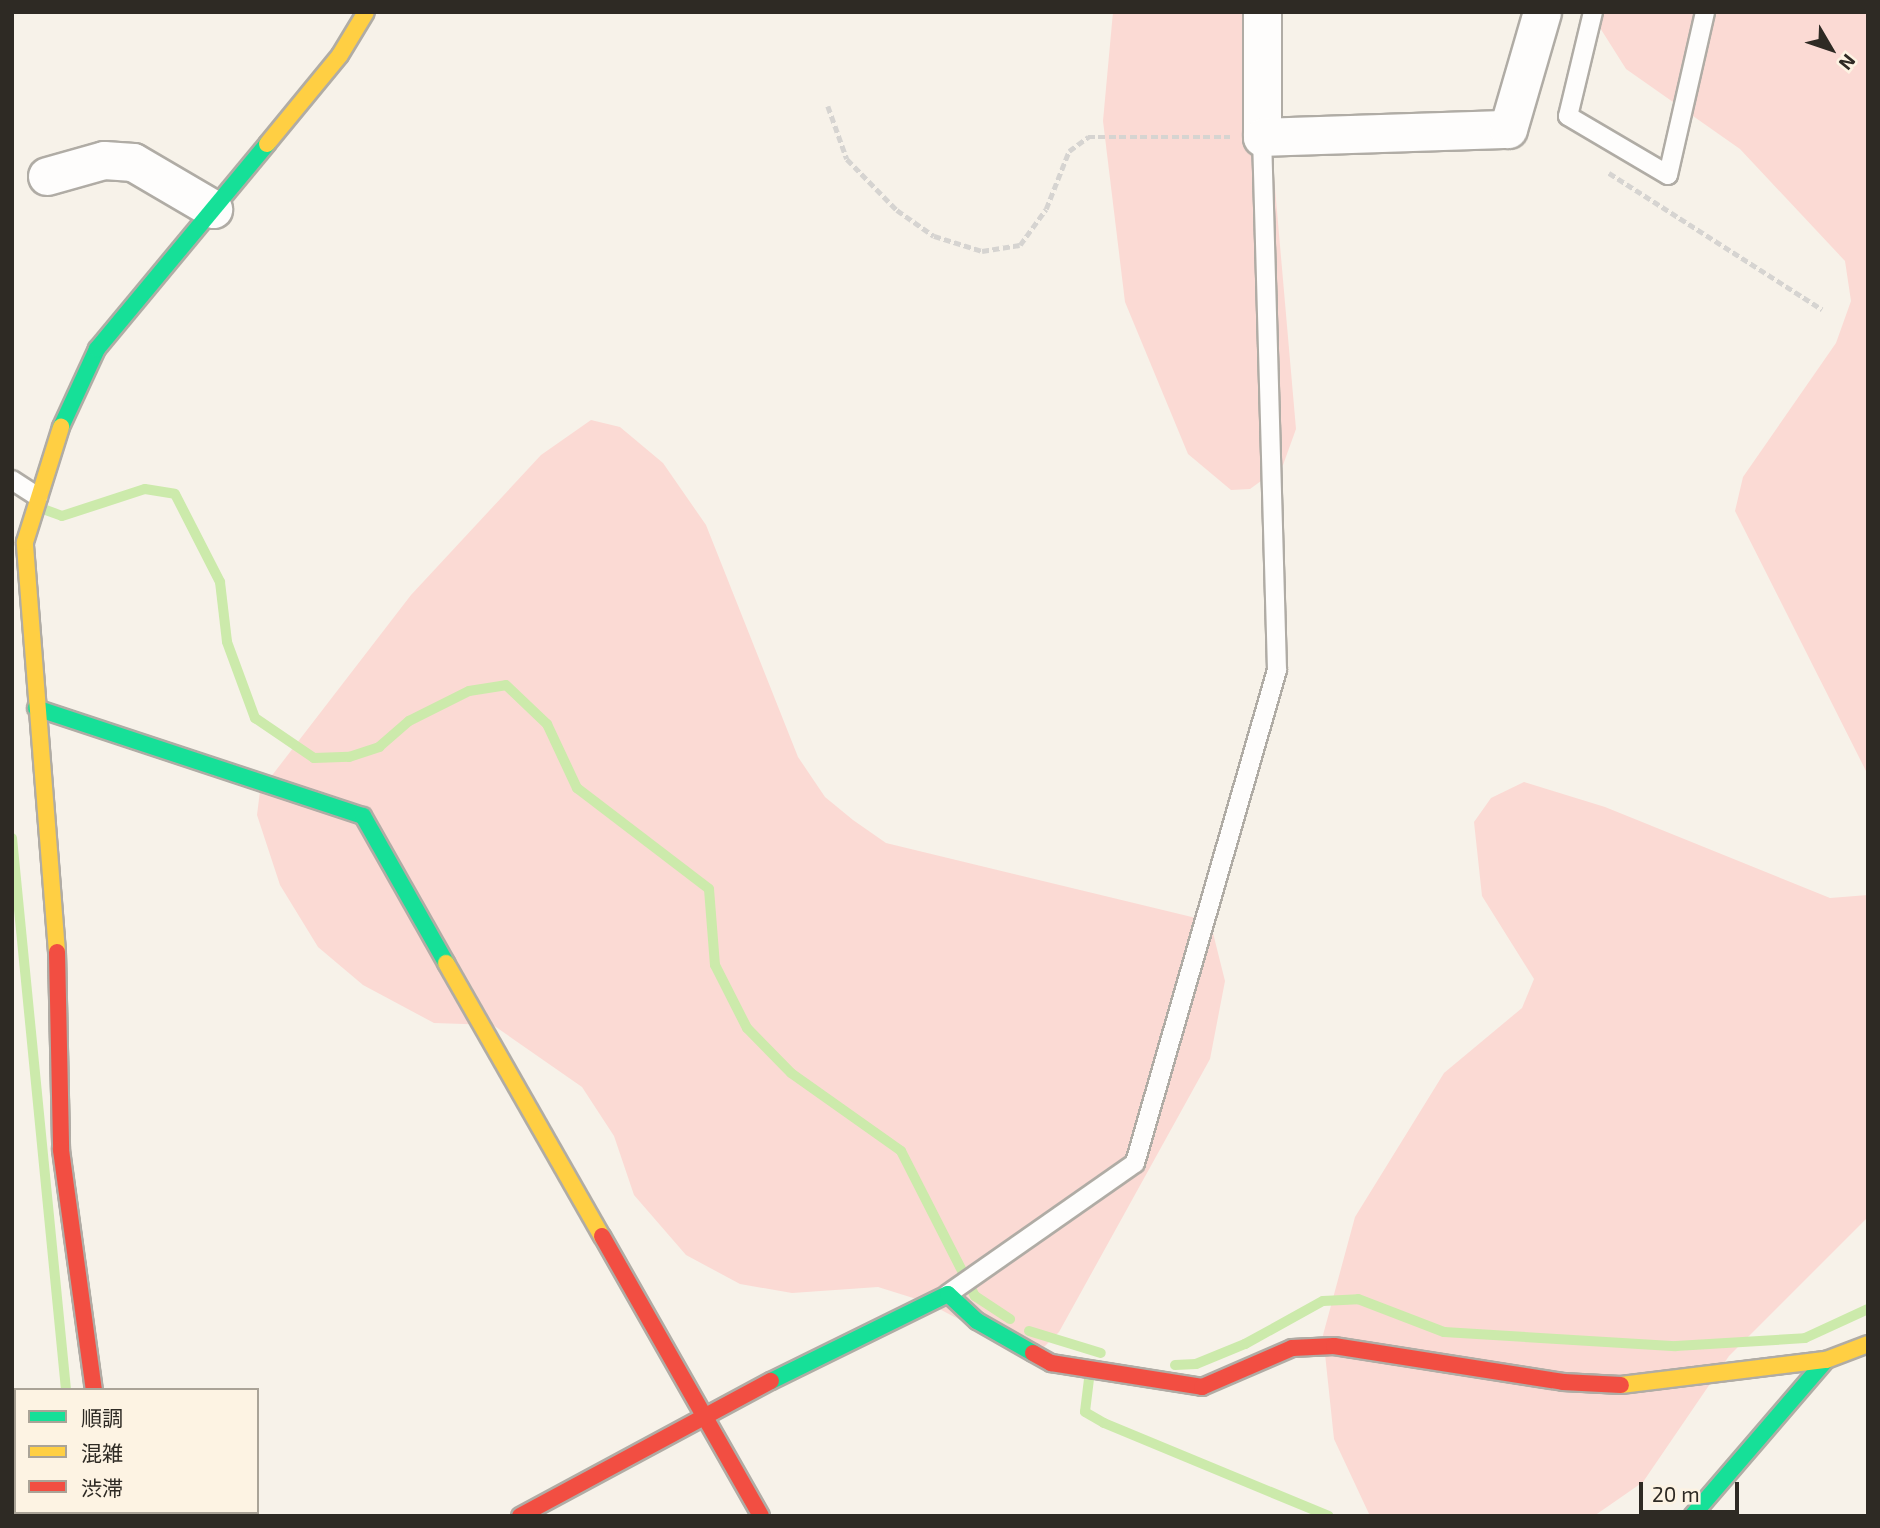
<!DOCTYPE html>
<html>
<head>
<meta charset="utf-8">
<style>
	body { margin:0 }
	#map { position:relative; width:1880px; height:1528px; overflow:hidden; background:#f7f2e9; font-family:"Exo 2","Noto Sans JP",sans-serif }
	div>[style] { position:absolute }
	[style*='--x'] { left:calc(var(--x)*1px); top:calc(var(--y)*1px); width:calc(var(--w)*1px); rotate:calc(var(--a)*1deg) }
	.green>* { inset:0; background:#fbdad4 }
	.stream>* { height:10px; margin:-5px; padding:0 5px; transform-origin:5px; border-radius:5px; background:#cceaab }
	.path>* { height:4.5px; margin-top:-2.25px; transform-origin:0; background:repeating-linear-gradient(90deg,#d6d4d1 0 7px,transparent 0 10.5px) }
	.roads { filter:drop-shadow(2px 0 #b0aca5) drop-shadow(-2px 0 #b0aca5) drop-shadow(0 2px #b0aca5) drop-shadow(0 -2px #b0aca5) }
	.lane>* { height:18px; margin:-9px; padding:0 9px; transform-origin:9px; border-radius:9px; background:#fefdfc }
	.street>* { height:37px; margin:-18.5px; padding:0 18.5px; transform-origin:18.5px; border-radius:18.5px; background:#fefdfc }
	.fast>* { height:16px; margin:-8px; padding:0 8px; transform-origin:8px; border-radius:8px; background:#16e098 }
	.slow>* { height:16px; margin:-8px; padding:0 8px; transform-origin:8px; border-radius:8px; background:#ffcf43 }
	.jam>* { height:16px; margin:-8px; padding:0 8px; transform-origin:8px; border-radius:8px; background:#f24e42 }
	.rail>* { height:5px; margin:-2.5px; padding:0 2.5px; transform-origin:2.5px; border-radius:2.5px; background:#d4d3d0 }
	span { translate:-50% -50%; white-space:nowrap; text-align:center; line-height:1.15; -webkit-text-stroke:7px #fdf3e3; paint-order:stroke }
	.frame { position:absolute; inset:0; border:14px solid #2e2a24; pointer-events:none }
	.legend { position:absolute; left:14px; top:1388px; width:245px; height:126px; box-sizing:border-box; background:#fdf3e3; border:2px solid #aaa397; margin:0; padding:9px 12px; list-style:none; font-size:21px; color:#2e2a24 }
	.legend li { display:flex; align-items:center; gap:14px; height:35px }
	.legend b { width:35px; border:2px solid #aaa397 }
	.north { position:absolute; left:1796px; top:14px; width:70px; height:70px; -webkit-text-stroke:5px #fdf3e3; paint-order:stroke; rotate:129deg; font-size:19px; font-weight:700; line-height:28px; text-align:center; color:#2e2a24 }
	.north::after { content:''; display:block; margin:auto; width:24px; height:32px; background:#2e2a24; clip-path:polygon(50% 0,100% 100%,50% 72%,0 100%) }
	.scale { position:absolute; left:1639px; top:1482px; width:100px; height:32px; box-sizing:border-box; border:4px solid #2e2a24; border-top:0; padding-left:9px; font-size:21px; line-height:24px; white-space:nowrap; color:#2e2a24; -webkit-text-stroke:5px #fdf3e3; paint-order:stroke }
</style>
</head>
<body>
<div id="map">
	<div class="green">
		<i style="clip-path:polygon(1113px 12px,1244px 12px,1262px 39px,1296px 429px,1283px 465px,1250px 489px,1231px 490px,1188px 454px,1125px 302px,1103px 121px)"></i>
		<i style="clip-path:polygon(1590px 12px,1868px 12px,1868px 775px,1735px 511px,1743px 477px,1836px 343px,1851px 301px,1845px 261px,1740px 149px,1626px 69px)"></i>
		<i style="clip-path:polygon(591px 420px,620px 427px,663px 463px,706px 525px,798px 757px,825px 797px,853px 820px,886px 843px,1196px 918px,1213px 933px,1225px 981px,1210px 1059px,1059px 1332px,1033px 1358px,926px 1302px,878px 1287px,792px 1293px,740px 1284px,686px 1255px,634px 1195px,614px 1136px,582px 1087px,493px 1025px,434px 1023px,363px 985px,318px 947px,280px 885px,257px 815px,260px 791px,411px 595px,541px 455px)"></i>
		<i style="clip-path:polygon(1524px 782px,1605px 807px,1830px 898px,1868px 895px,1868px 1217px,1729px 1356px,1643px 1482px,1594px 1516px,1370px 1516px,1334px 1439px,1323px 1335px,1355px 1217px,1444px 1073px,1522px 1008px,1534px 979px,1482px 896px,1474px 822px,1491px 798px)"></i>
	</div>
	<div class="stream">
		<i style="--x:43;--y:509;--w:20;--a:20"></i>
		<i style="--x:62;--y:516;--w:87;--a:-18"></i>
		<i style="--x:145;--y:489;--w:30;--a:9"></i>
		<i style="--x:175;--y:494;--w:99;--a:62.9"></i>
		<i style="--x:220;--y:582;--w:60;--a:83.3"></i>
		<i style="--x:227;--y:642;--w:81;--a:69.8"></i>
		<i style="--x:255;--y:718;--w:71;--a:34.1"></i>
		<i style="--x:314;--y:758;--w:35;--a:-2"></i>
		<i style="--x:349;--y:757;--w:32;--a:-18"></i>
		<i style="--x:379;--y:747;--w:40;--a:-41"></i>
		<i style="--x:409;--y:721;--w:67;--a:-26.6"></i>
		<i style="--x:469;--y:691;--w:37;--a:-9"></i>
		<i style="--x:506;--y:685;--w:57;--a:43.6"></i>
		<i style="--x:547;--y:724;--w:71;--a:64.9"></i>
		<i style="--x:577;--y:788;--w:166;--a:37.4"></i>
		<i style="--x:709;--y:889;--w:76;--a:85.5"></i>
		<i style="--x:715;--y:965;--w:71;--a:63.1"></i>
		<i style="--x:747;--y:1028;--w:63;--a:45.6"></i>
		<i style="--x:791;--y:1073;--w:135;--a:35.3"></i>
		<i style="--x:901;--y:1151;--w:163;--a:63"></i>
		<i style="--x:975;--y:1296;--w:42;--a:33.3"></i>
		<i style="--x:12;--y:838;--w:555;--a:84.41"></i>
		<i style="--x:1029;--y:1331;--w:75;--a:17"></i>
		<i style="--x:1175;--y:1365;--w:21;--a:-3"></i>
		<i style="--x:1196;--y:1364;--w:53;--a:-22.2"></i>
		<i style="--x:1245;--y:1344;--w:89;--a:-28.9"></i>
		<i style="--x:1323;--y:1301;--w:35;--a:-3"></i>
		<i style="--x:1358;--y:1299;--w:92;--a:21"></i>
		<i style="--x:1444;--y:1332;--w:232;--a:3.5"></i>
		<i style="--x:1676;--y:1346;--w:129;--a:-3.5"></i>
		<i style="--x:1805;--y:1338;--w:69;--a:-24.7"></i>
		<i style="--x:1089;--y:1379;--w:33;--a:97"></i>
		<i style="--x:1085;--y:1412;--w:22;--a:30"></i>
		<i style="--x:1104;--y:1423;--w:243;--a:22.5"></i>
		<i style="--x:120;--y:1512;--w:4;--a:63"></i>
	</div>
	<div class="path">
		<i style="--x:828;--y:106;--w:56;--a:70.3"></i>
		<i style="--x:847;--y:159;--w:71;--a:45.6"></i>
		<i style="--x:897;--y:210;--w:45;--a:35.1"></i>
		<i style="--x:934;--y:236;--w:50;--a:17.4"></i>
		<i style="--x:982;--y:251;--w:38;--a:-9"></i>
		<i style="--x:1020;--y:245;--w:44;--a:-54.2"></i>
		<i style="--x:1046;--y:209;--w:62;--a:-68.4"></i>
		<i style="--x:1069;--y:151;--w:24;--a:-36"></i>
		<i style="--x:1088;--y:137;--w:142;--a:0"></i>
		<i style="--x:1609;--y:173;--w:253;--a:32.6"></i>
	</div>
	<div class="roads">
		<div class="lane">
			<i style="--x:1593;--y:12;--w:107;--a:103.5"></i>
			<i style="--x:1568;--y:116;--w:116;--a:30.5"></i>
			<i style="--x:1668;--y:175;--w:167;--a:-77.2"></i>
			<i style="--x:12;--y:480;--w:31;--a:33"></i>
			<i style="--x:948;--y:1294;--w:228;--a:-35"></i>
			<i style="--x:1135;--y:1163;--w:513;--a:-73.93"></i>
			<i style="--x:1277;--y:670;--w:533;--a:-91.61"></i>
		</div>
		<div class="street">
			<i style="--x:1262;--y:12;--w:125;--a:90"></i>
			<i style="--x:1262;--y:137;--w:246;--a:-1.9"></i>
			<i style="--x:1508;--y:129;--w:122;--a:-73.8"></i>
			<i style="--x:47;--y:176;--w:59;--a:-15.7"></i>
			<i style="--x:104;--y:160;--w:29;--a:4"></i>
			<i style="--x:133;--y:162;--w:93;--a:30.4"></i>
		</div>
		<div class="fast">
			<i style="--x:61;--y:427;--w:86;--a:-65.2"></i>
			<i style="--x:97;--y:349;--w:266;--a:-50.3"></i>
			<i style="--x:36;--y:708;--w:344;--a:18.3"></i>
			<i style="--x:363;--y:816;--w:169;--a:60.5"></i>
			<i style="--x:771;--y:1381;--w:197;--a:-26.2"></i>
			<i style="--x:948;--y:1294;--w:40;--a:43"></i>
			<i style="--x:977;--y:1321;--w:64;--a:29.7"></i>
			<i style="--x:1692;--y:1516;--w:206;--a:-49.3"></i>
		</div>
		<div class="slow">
			<i style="--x:267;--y:144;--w:115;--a:-50.6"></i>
			<i style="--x:340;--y:55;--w:50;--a:-58.8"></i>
			<i style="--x:57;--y:952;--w:411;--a:-94.5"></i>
			<i style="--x:25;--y:542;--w:121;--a:-72.6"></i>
			<i style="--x:446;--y:963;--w:314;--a:60.3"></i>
			<i style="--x:1621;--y:1385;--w:207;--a:-7"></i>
			<i style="--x:1826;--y:1360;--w:45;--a:-20.9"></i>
		</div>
		<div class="jam">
			<i style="--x:57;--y:952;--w:198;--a:88.8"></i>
			<i style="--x:61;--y:1150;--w:242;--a:82.2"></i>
			<i style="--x:602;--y:1236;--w:322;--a:60.4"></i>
			<i style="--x:1033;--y:1353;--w:21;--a:29"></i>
			<i style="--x:1051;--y:1363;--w:153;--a:9"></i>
			<i style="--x:1202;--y:1387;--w:98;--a:-23.4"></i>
			<i style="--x:1292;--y:1348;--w:42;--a:-2.7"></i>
			<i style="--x:1334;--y:1346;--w:232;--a:8.9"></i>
			<i style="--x:1563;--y:1382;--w:58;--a:3"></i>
			<i style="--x:143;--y:1512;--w:4;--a:63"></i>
			<i style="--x:520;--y:1516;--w:285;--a:-28.3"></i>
		</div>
	</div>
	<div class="rail">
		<i style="--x:12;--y:1392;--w:8;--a:60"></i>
		<i style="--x:12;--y:1467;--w:8;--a:60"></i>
		<i style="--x:37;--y:1512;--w:4;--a:63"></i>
		<i style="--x:77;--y:1512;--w:4;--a:76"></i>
	</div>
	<div class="frame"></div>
	<ul class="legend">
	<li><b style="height:9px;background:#16e098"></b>順調</li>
	<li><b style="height:9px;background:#ffcf43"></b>混雑</li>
	<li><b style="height:9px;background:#f24e42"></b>渋滞</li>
	</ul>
	<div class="north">N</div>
	<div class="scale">20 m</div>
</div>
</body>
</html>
